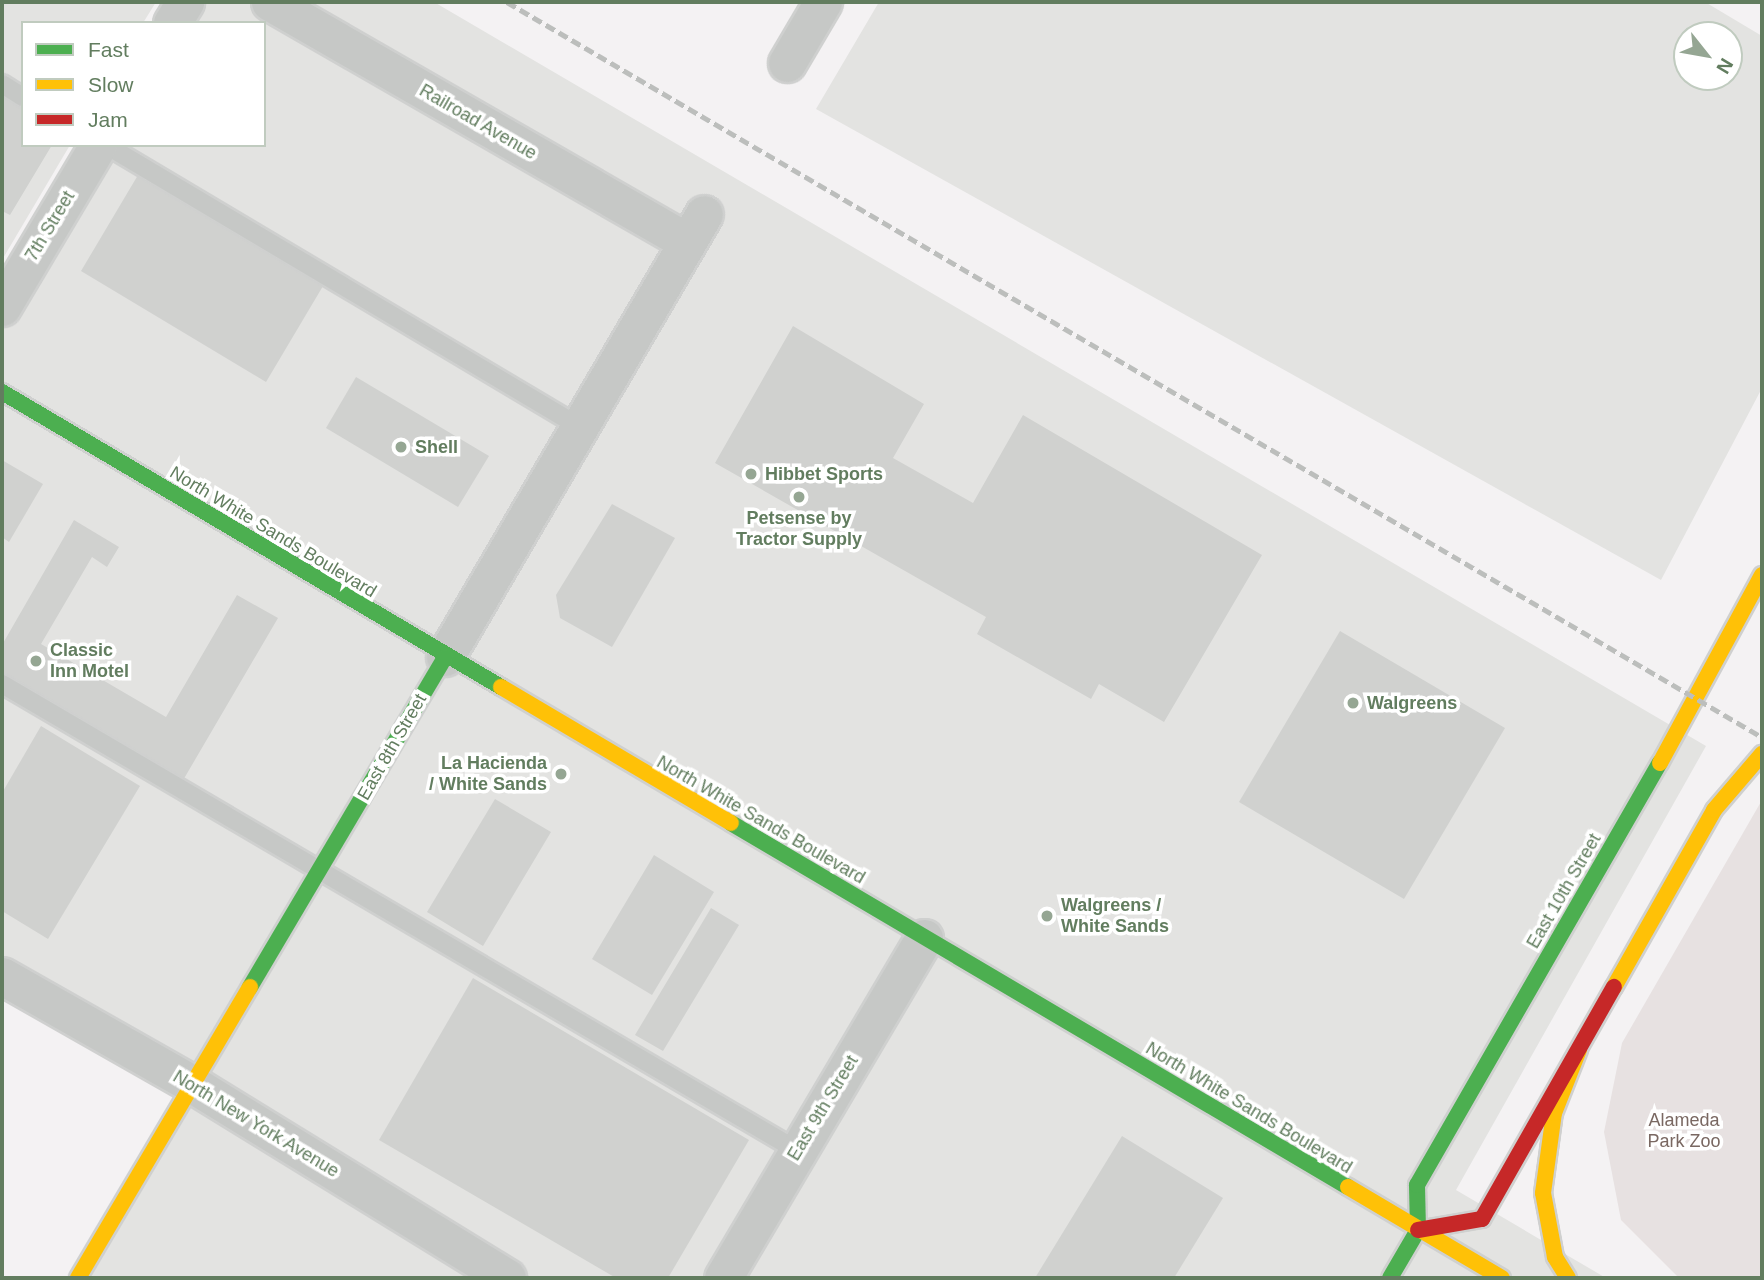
<!DOCTYPE html>
<html>
<head>
<meta charset="utf-8">
<style>
	body { margin:0 }
	#map { position:relative; width:1764px; height:1280px; overflow:hidden; background:#f4f2f3; font-family:Arial,sans-serif }
	div>[style] { position:absolute }
	[style*='--x'] { left:calc(var(--x)*1px); top:calc(var(--y)*1px); width:calc(var(--w)*1px); rotate:calc(var(--a)*1deg) }
	.built>* { inset:0; background:#e3e3e1 }
	.green>* { inset:0; background:#e7e1e1 }
	.building>* { inset:0; background:#d0d1cf }
	.roads { filter:drop-shadow(2px 0 #cfd0cf) drop-shadow(-2px 0 #cfd0cf) drop-shadow(0 2px #cfd0cf) drop-shadow(0 -2px #cfd0cf) }
	.lane>* { height:18px; margin:-9px; padding:0 9px; transform-origin:9px; border-radius:9px; background:#c6c8c6 }
	.street>* { height:37px; margin:-18.5px; padding:0 18.5px; transform-origin:18.5px; border-radius:18.5px; background:#c6c8c6 }
	.fast>* { height:16px; margin:-8px; padding:0 8px; transform-origin:8px; border-radius:8px; background:#4caf50 }
	.slow>* { height:16px; margin:-8px; padding:0 8px; transform-origin:8px; border-radius:8px; background:#ffc107 }
	.jam>* { height:16px; margin:-8px; padding:0 8px; transform-origin:8px; border-radius:8px; background:#c62828 }
	.rail>* { height:5px; margin-top:-2.5px; transform-origin:0; background:repeating-linear-gradient(90deg,#bcbebc 0 10px,transparent 0 15px) }
	.dots>* { width:19px; height:19px; translate:-50% -50%; box-sizing:border-box; border:4px solid #fff; border-radius:50% }
	span { translate:-50% -50%; white-space:nowrap; text-align:center; line-height:1.15; -webkit-text-stroke:7px #fff; paint-order:stroke }
	.street-label { font-size:18px; color:#627d5f }
	.poi-label { font-size:18px; color:#627d5f; font-weight:700 }
	.left { translate:0 -50%; text-align:left }
	.right { translate:-100% -50%; text-align:right }
	.park-label { font-size:18px; color:#7a6862 }
	.frame { position:absolute; inset:0; border:4px solid #627d5f; pointer-events:none }
	.legend { position:absolute; left:21px; top:21px; width:245px; height:126px; box-sizing:border-box; background:#fff; border:2px solid #c0cbbf; margin:0; padding:9px 12px; list-style:none; font-size:21px; color:#627d5f }
	.legend li { display:flex; align-items:center; gap:14px; height:35px }
	.legend b { width:35px; border:2px solid #c0cbbf }
	.north { position:absolute; left:1673px; top:21px; width:70px; height:70px; box-sizing:border-box; background:#fff; border:2px solid #c0cbbf; border-radius:50%; rotate:121deg; font-size:19px; font-weight:700; line-height:28px; text-align:center; color:#627d5f }
	.north::after { content:''; display:block; margin:auto; width:24px; height:32px; background:#95a693; clip-path:polygon(50% 0,100% 100%,50% 72%,0 100%) }
</style>
</head>
<body>
<div id="map">
	<div class="built">
		<i style="clip-path:polygon(2px 2px,156px 2px,143px 23px,23px 23px,23px 145px,70px 145px,2px 260px)"></i>
		<i style="clip-path:polygon(185px 2px,434px 2px,1706px 746px,1456px 1190px,1606px 1278px,78px 1278px,192px 1084px,2px 976px,2px 307px,98px 145px,264px 145px,264px 23px,172px 23px)"></i>
		<i style="clip-path:polygon(evenodd,879px 2px,1705px 2px,1762px 36px,1762px 388px,1661px 580px,816px 109px,879px 2px,1687px 35px,1729px 35px,1729px 77px,1687px 77px,1687px 35px)"></i>
	</div>
	<div class="green">
		<i style="clip-path:polygon(1762px 800px,1762px 1278px,1679px 1278px,1621px 1220px,1604px 1132px,1622px 1043px)"></i>
	</div>
	<div class="building">
		<i style="clip-path:polygon(2px 96px,23px 108px,23px 145px,52px 145px,10px 215px,2px 211px)"></i>
		<i style="clip-path:polygon(138px 175px,323px 286px,266px 382px,81px 271px)"></i>
		<i style="clip-path:polygon(793px 326px,924px 404px,893px 458px,973px 503px,1023px 415px,1262px 555px,1164px 722px,1099px 684px,1091px 699px,977px 634px,986px 617px,715px 463px)"></i>
		<i style="clip-path:polygon(356px 377px,489px 456px,458px 507px,326px 428px)"></i>
		<i style="clip-path:polygon(2px 460px,43px 484px,9px 542px,2px 537px)"></i>
		<i style="clip-path:polygon(612px 504px,675px 538px,612px 647px,560px 618px,556px 595px)"></i>
		<i style="clip-path:polygon(74px 520px,119px 547px,107px 567px,92px 557px,41px 644px,166px 717px,237px 595px,278px 618px,182px 782px,2px 678px,2px 645px)"></i>
		<i style="clip-path:polygon(1340px 631px,1505px 728px,1404px 899px,1239px 802px)"></i>
		<i style="clip-path:polygon(41px 726px,140px 786px,48px 939px,2px 911px,2px 793px)"></i>
		<i style="clip-path:polygon(495px 799px,551px 832px,483px 946px,427px 912px)"></i>
		<i style="clip-path:polygon(654px 855px,714px 892px,652px 995px,592px 959px)"></i>
		<i style="clip-path:polygon(711px 908px,739px 925px,663px 1051px,635px 1035px)"></i>
		<i style="clip-path:polygon(473px 978px,749px 1140px,668px 1278px,616px 1278px,379px 1140px)"></i>
		<i style="clip-path:polygon(1122px 1136px,1223px 1198px,1174px 1278px,1035px 1278px)"></i>
	</div>
	<div class="roads">
		<div class="lane">
			<i style="--x:2;--y:84;--w:25;--a:32"></i>
			<i style="--x:106;--y:145;--w:552;--a:30.75"></i>
			<i style="--x:2;--y:684;--w:923;--a:30.4"></i>
		</div>
		<div class="street">
			<i style="--x:270;--y:2;--w:481;--a:29.9"></i>
			<i style="--x:172;--y:23;--w:25;--a:-58"></i>
			<i style="--x:787;--y:63;--w:71;--a:-59.5"></i>
			<i style="--x:2;--y:307;--w:188;--a:-59.3"></i>
			<i style="--x:445;--y:657;--w:513;--a:-59.69"></i>
			<i style="--x:2;--y:976;--w:219;--a:29.6"></i>
			<i style="--x:192;--y:1084;--w:370;--a:31.6"></i>
			<i style="--x:723;--y:1278;--w:395;--a:-59.4"></i>
		</div>
		<div class="fast">
			<i style="--x:2;--y:392;--w:580;--a:30.59"></i>
			<i style="--x:731;--y:823;--w:716;--a:30.54"></i>
			<i style="--x:250;--y:987;--w:383;--a:-59.4"></i>
			<i style="--x:1390;--y:1278;--w:56;--a:-59.7"></i>
			<i style="--x:1418;--y:1230;--w:45;--a:-91.3"></i>
			<i style="--x:1417;--y:1185;--w:487;--a:-60.1"></i>
		</div>
		<div class="slow">
			<i style="--x:501;--y:687;--w:267;--a:30.6"></i>
			<i style="--x:1660;--y:763;--w:214;--a:-61.5"></i>
			<i style="--x:1614;--y:987;--w:203;--a:-60.5"></i>
			<i style="--x:1714;--y:810;--w:74;--a:-49.4"></i>
			<i style="--x:1348;--y:1187;--w:179;--a:30.6"></i>
			<i style="--x:78;--y:1278;--w:338;--a:-59.4"></i>
			<i style="--x:1568;--y:1278;--w:25;--a:-122"></i>
			<i style="--x:1555;--y:1257;--w:65;--a:-100.6"></i>
			<i style="--x:1543;--y:1193;--w:81;--a:-82.2"></i>
			<i style="--x:1554;--y:1113;--w:68;--a:-68.4"></i>
		</div>
		<div class="jam">
			<i style="--x:1418;--y:1230;--w:65;--a:-9.8"></i>
			<i style="--x:1482;--y:1219;--w:267;--a:-60.4"></i>
		</div>
	</div>
	<div class="rail">
		<i style="--x:507;--y:2;--w:1454;--a:30.36"></i>
	</div>
	<div class="dots">
		<i style="left:401px;top:447px;background:#95a693"></i>
		<i style="left:751px;top:474px;background:#95a693"></i>
		<i style="left:799px;top:497px;background:#95a693"></i>
		<i style="left:36px;top:661px;background:#95a693"></i>
		<i style="left:1353px;top:703px;background:#95a693"></i>
		<i style="left:561px;top:774px;background:#95a693"></i>
		<i style="left:1047px;top:916px;background:#95a693"></i>
	</div>
	<div class="street-label">
		<span style="left:478px;top:122px;rotate:30deg">Railroad Avenue</span>
		<span style="left:50px;top:226px;rotate:-59deg">7th Street</span>
		<span style="left:273px;top:532px;rotate:31deg">North White Sands Boulevard</span>
		<span style="left:392px;top:747px;rotate:-60deg">East 8th Street</span>
		<span style="left:761px;top:820px;rotate:30deg">North White Sands Boulevard</span>
		<span style="left:1564px;top:891px;rotate:-60deg">East 10th Street</span>
		<span style="left:823px;top:1108px;rotate:-59deg">East 9th Street</span>
		<span style="left:1249px;top:1108px;rotate:31deg">North White Sands Boulevard</span>
		<span style="left:256px;top:1124px;rotate:31deg">North New York Avenue</span>
	</div>
	<div class="poi-label">
		<span class="left" style="left:415px;top:447px">Shell</span>
		<span class="left" style="left:765px;top:474px">Hibbet Sports</span>
		<span style="left:799px;top:529px">Petsense by<br>Tractor Supply</span>
		<span class="left" style="left:50px;top:661px">Classic<br>Inn Motel</span>
		<span class="left" style="left:1367px;top:703px">Walgreens</span>
		<span class="right" style="left:547px;top:774px">La Hacienda<br>/ White Sands</span>
		<span class="left" style="left:1061px;top:916px">Walgreens /<br>White Sands</span>
	</div>
	<div class="park-label">
		<span style="left:1684px;top:1131px">Alameda<br>Park Zoo</span>
	</div>
	<div class="frame"></div>
	<ul class="legend">
	<li><b style="height:9px;background:#4caf50"></b>Fast</li>
	<li><b style="height:9px;background:#ffc107"></b>Slow</li>
	<li><b style="height:9px;background:#c62828"></b>Jam</li>
	</ul>
	<div class="north">N</div>
</div>
</body>
</html>
